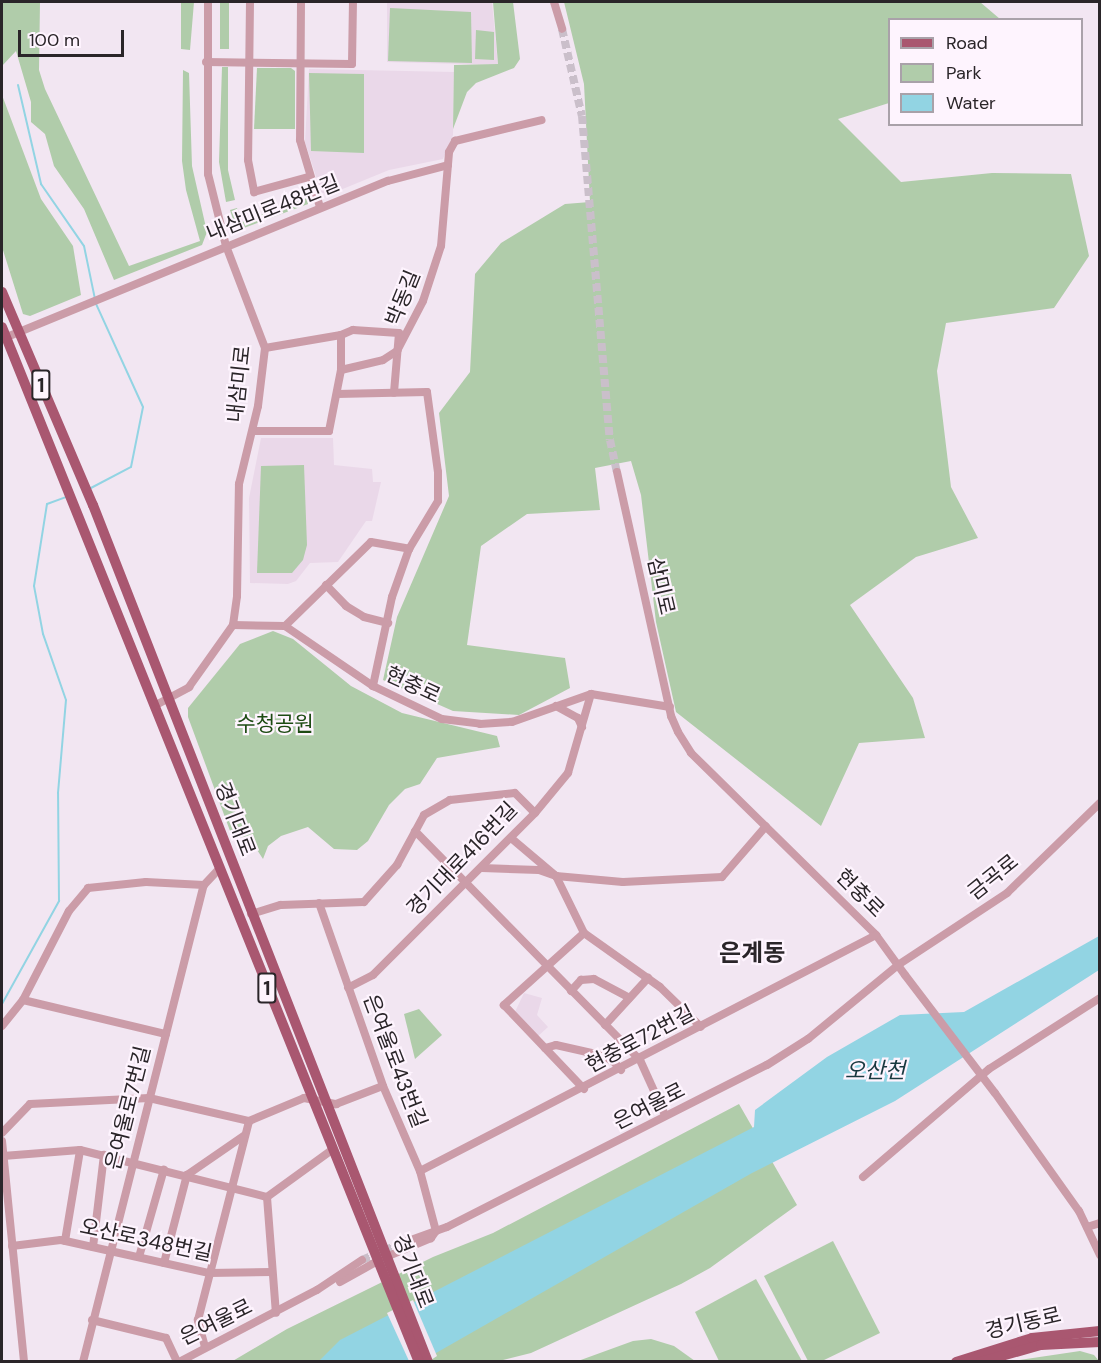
<!DOCTYPE html>
<html>
<head>
<meta charset="utf-8">
<style>
	body { margin:0 }
	#map { position:relative; width:1101px; height:1363px; overflow:hidden; background:#f2e6f2; font-family:"DM Sans","Noto Sans KR",sans-serif }
	div>[style] { position:absolute }
	[style*='--x'] { left:calc(var(--x)*1px); top:calc(var(--y)*1px); width:calc(var(--w)*1px); rotate:calc(var(--a)*1deg) }
	.built>* { inset:0; background:#ead8e9 }
	.green>* { inset:0; background:#b0ccaa }
	.water>* { inset:0; background:#92d4e3 }
	.pier>* { inset:0; background:#f2e6f2 }
	.stream>* { height:2px; margin:-1px; padding:0 1px; transform-origin:1px; border-radius:1px; background:#92d4e3 }
	.minor-tunnel>* { height:8px; margin-top:-4px; transform-origin:0; background:repeating-linear-gradient(90deg,#cabfca 0 8px,transparent 0 12px) }
	.minor>* { height:8px; margin:-4px; padding:0 4px; transform-origin:4px; border-radius:4px; background:#cb9ca8 }
	.major>* { height:10px; margin:-5px; padding:0 5px; transform-origin:5px; border-radius:5px; background:#a95770 }
	.minor-bridge>* { height:8px; margin:-4px; padding:0 4px; transform-origin:4px; border-radius:4px; background:#cb9ca8 }
	span { translate:-50% -50%; white-space:nowrap; text-align:center; line-height:1.15; -webkit-text-stroke:4.5px #fef4fe; paint-order:stroke }
	.shield-label span { padding:2px 4px; background:#fef4fe; border:2px solid; border-radius:4px; -webkit-text-stroke-width:0 }
	.shield-label { font-size:20px; color:#2a2529; font-weight:700 }
	.street-label { font-size:21px; color:#2a2529 }
	.park-label { font-size:21px; color:#1d4b13 }
	.water-label { font-size:22px; color:#193940; font-style:italic }
	.quarter-label { font-size:24px; color:#2a2529; font-weight:700 }
	.frame { position:absolute; inset:0; border:3px solid #2a2529; pointer-events:none }
	.legend { position:absolute; left:888px; top:18px; width:195px; height:108px; box-sizing:border-box; background:#fef4fe; border:2px solid #a9a1a9; margin:0; padding:8px 10px; list-style:none; font-size:18px; color:#2a2529 }
	.legend li { display:flex; align-items:center; gap:12px; height:30px }
	.legend b { width:30px; border:2px solid #a9a1a9 }
	.scale { position:absolute; left:18px; top:30px; width:106px; height:27px; box-sizing:border-box; border:3px solid #2a2529; border-top:0; padding-left:8px; font-size:18px; line-height:21px; white-space:nowrap; color:#2a2529; -webkit-text-stroke:4px #fef4fe; paint-order:stroke }
</style>
</head>
<body>
<div id="map">
	<div class="built">
		<i style="clip-path:polygon(387px 2px,492px 2px,498px 65px,387px 62px)"></i>
		<i style="clip-path:polygon(309px 69px,454px 72px,453px 135px,443px 159px,389px 170px,328px 195px,321px 192px,305px 142px)"></i>
		<i style="clip-path:polygon(261px 438px,333px 438px,334px 465px,372px 469px,373px 482px,381px 482px,372px 521px,366px 521px,338px 562px,310px 563px,296px 581px,288px 584px,250px 583px,249px 498px)"></i>
		<i style="clip-path:polygon(524px 993px,542px 998px,537px 1015px,548px 1027px,537px 1037px,514px 1014px)"></i>
	</div>
	<div class="green">
		<i style="clip-path:polygon(2px 2px,40px 2px,39px 70px,45px 89px,129px 266px,200px 241px,186px 190px,182px 161px,183px 70px,189px 73px,192px 166px,207px 232px,202px 245px,114px 280px,84px 209px,54px 166px,45px 134px,31px 122px,31px 102px,16px 51px,2px 66px)"></i>
		<i style="clip-path:polygon(181px 2px,194px 2px,190px 50px,181px 49px)"></i>
		<i style="clip-path:polygon(220px 2px,229px 2px,229px 49px,220px 49px)"></i>
		<i style="clip-path:polygon(493px 2px,513px 2px,520px 59px,514px 68px,476px 83px,467px 92px,453px 129px,454px 65px,498px 64px)"></i>
		<i style="clip-path:polygon(564px 2px,980px 2px,1000px 19px,890px 20px,889px 103px,838px 119px,901px 182px,992px 173px,1071px 174px,1089px 256px,1054px 308px,946px 323px,937px 371px,951px 487px,978px 538px,916px 557px,850px 605px,913px 698px,925px 738px,859px 743px,821px 826px,676px 712px,656px 622px,641px 495px,631px 461px,595px 468px,600px 510px,527px 514px,481px 546px,467px 645px,565px 658px,570px 688px,519px 715px,453px 711px,383px 680px,397px 617px,449px 496px,439px 413px,470px 372px,475px 274px,501px 243px,565px 204px,590px 202px,584px 84px)"></i>
		<i style="clip-path:polygon(390px 8px,471px 12px,472px 63px,388px 61px)"></i>
		<i style="clip-path:polygon(476px 30px,494px 32px,494px 60px,475px 59px)"></i>
		<i style="clip-path:polygon(222px 67px,228px 67px,228px 170px,235px 200px,226px 202px,219px 162px)"></i>
		<i style="clip-path:polygon(257px 68px,291px 68px,295px 71px,295px 129px,254px 129px)"></i>
		<i style="clip-path:polygon(309px 73px,364px 74px,364px 153px,311px 151px)"></i>
		<i style="clip-path:polygon(2px 95px,41px 199px,73px 246px,81px 295px,30px 316px,23px 314px,2px 247px)"></i>
		<i style="clip-path:polygon(310px 197px,308px 204px,241px 229px,235px 225px,230px 210px,237px 208px,242px 222px)"></i>
		<i style="clip-path:polygon(304px 465px,307px 545px,303px 560px,292px 573px,257px 573px,261px 466px)"></i>
		<i style="clip-path:polygon(273px 631px,293px 639px,351px 686px,402px 713px,497px 736px,500px 747px,437px 758px,420px 784px,405px 789px,389px 805px,368px 841px,357px 850px,334px 849px,308px 827px,281px 836px,268px 846px,263px 859px,248px 836px,233px 839px,188px 717px,188px 708px,240px 644px)"></i>
		<i style="clip-path:polygon(419px 1009px,442px 1035px,415px 1059px,404px 1014px)"></i>
		<i style="clip-path:polygon(739px 1104px,797px 1205px,710px 1268px,681px 1284px,531px 1353px,495px 1362px,231px 1362px,287px 1329px,433px 1257px,493px 1233px)"></i>
		<i style="clip-path:polygon(833px 1241px,880px 1333px,822px 1361px,808px 1361px,764px 1276px)"></i>
		<i style="clip-path:polygon(756px 1279px,802px 1361px,719px 1361px,695px 1312px)"></i>
		<i style="clip-path:polygon(651px 1339px,674px 1346px,695px 1361px,578px 1361px,633px 1341px)"></i>
		<i style="clip-path:polygon(1080px 1351px,1094px 1355px,1099px 1361px,1012px 1361px)"></i>
	</div>
	<div class="water">
		<i style="clip-path:polygon(1099px 936px,1099px 970px,895px 1101px,752px 1173px,422px 1361px,318px 1362px,340px 1340px,754px 1127px,755px 1110px,827px 1057px,900px 1015px,964px 1012px)"></i>
	</div>
	<div class="pier">
		<i style="clip-path:polygon(413px 1300px,437px 1356px,428px 1362px,409px 1361px,387px 1313px)"></i>
	</div>
	<div class="stream">
		<i style="--x:18;--y:85;--w:102;--a:76.9"></i>
		<i style="--x:41;--y:184;--w:75;--a:55.3"></i>
		<i style="--x:84;--y:246;--w:54;--a:78.3"></i>
		<i style="--x:89;--y:489;--w:47;--a:-27.6"></i>
		<i style="--x:131;--y:467;--w:61;--a:-78.7"></i>
		<i style="--x:143;--y:407;--w:113;--a:-114.5"></i>
		<i style="--x:2;--y:1004;--w:118;--a:-61"></i>
		<i style="--x:59;--y:901;--w:108;--a:-90.5"></i>
		<i style="--x:58;--y:793;--w:93;--a:-85.1"></i>
		<i style="--x:66;--y:700;--w:70;--a:-109.2"></i>
		<i style="--x:43;--y:634;--w:49;--a:-100.6"></i>
		<i style="--x:34;--y:586;--w:83;--a:-81"></i>
		<i style="--x:47;--y:504;--w:20;--a:-20"></i>
	</div>
	<div class="minor-tunnel">
		<i style="--x:562;--y:29;--w:89;--a:77.1"></i>
		<i style="--x:582;--y:116;--w:325;--a:85.1"></i>
		<i style="--x:610;--y:440;--w:33;--a:78"></i>
		<i style="--x:362;--y:1260;--w:38;--a:-23"></i>
	</div>
	<div class="minor">
		<i style="--x:250;--y:2;--w:158;--a:90.7"></i>
		<i style="--x:248;--y:160;--w:33;--a:79"></i>
		<i style="--x:254;--y:192;--w:57;--a:-15.3"></i>
		<i style="--x:301;--y:2;--w:138;--a:90.4"></i>
		<i style="--x:300;--y:140;--w:70;--a:73.4"></i>
		<i style="--x:554;--y:2;--w:28;--a:73"></i>
		<i style="--x:206;--y:62;--w:146;--a:0.8"></i>
		<i style="--x:352;--y:64;--w:62;--a:-89.1"></i>
		<i style="--x:341;--y:335;--w:13;--a:-23"></i>
		<i style="--x:353;--y:330;--w:46;--a:3.7"></i>
		<i style="--x:399;--y:333;--w:60;--a:94.8"></i>
		<i style="--x:2;--y:339;--w:417;--a:-22.3"></i>
		<i style="--x:388;--y:181;--w:62;--a:-14.9"></i>
		<i style="--x:265;--y:348;--w:77;--a:-9.7"></i>
		<i style="--x:341;--y:335;--w:35;--a:90"></i>
		<i style="--x:337;--y:394;--w:90;--a:-1.3"></i>
		<i style="--x:427;--y:392;--w:81;--a:82.2"></i>
		<i style="--x:438;--y:472;--w:29;--a:90"></i>
		<i style="--x:438;--y:501;--w:56;--a:121.1"></i>
		<i style="--x:409;--y:549;--w:51;--a:109.5"></i>
		<i style="--x:392;--y:597;--w:91;--a:102.1"></i>
		<i style="--x:253;--y:431;--w:76;--a:0"></i>
		<i style="--x:329;--y:431;--w:62;--a:-78.9"></i>
		<i style="--x:341;--y:370;--w:43;--a:-13.4"></i>
		<i style="--x:383;--y:360;--w:17;--a:-33"></i>
		<i style="--x:397;--y:351;--w:56;--a:-62.5"></i>
		<i style="--x:423;--y:301;--w:58;--a:-71.9"></i>
		<i style="--x:441;--y:246;--w:94;--a:-85.1"></i>
		<i style="--x:449;--y:152;--w:13;--a:-61"></i>
		<i style="--x:455;--y:141;--w:89;--a:-13.6"></i>
		<i style="--x:617;--y:472;--w:250;--a:77.5"></i>
		<i style="--x:671;--y:716;--w:17;--a:66"></i>
		<i style="--x:678;--y:732;--w:25;--a:58"></i>
		<i style="--x:691;--y:753;--w:260;--a:44.5"></i>
		<i style="--x:876;--y:935;--w:49;--a:54.1"></i>
		<i style="--x:326;--y:585;--w:29;--a:46"></i>
		<i style="--x:346;--y:606;--w:21;--a:31"></i>
		<i style="--x:364;--y:617;--w:25;--a:14"></i>
		<i style="--x:233;--y:625;--w:52;--a:1.1"></i>
		<i style="--x:285;--y:626;--w:107;--a:34.3"></i>
		<i style="--x:373;--y:686;--w:76;--a:25.6"></i>
		<i style="--x:442;--y:719;--w:38;--a:7"></i>
		<i style="--x:480;--y:724;--w:32;--a:-4"></i>
		<i style="--x:512;--y:722;--w:84;--a:-19.5"></i>
		<i style="--x:591;--y:694;--w:80;--a:9.3"></i>
		<i style="--x:285;--y:626;--w:120;--a:-44.3"></i>
		<i style="--x:371;--y:542;--w:39;--a:10"></i>
		<i style="--x:154;--y:706;--w:40;--a:-28"></i>
		<i style="--x:189;--y:687;--w:76;--a:-54.6"></i>
		<i style="--x:233;--y:625;--w:29;--a:-82"></i>
		<i style="--x:237;--y:596;--w:112;--a:-89"></i>
		<i style="--x:239;--y:484;--w:80;--a:-76.3"></i>
		<i style="--x:258;--y:406;--w:58;--a:-83.1"></i>
		<i style="--x:265;--y:348;--w:109;--a:-110.9"></i>
		<i style="--x:226;--y:246;--w:74;--a:-104"></i>
		<i style="--x:208;--y:174;--w:172;--a:-90"></i>
		<i style="--x:556;--y:706;--w:25;--a:29"></i>
		<i style="--x:578;--y:718;--w:10;--a:66"></i>
		<i style="--x:535;--y:813;--w:52;--a:-50.5"></i>
		<i style="--x:568;--y:773;--w:82;--a:-73.8"></i>
		<i style="--x:415;--y:831;--w:321;--a:45.5"></i>
		<i style="--x:640;--y:1060;--w:60;--a:65.6"></i>
		<i style="--x:511;--y:838;--w:59;--a:40.2"></i>
		<i style="--x:556;--y:876;--w:67;--a:5.1"></i>
		<i style="--x:623;--y:882;--w:99;--a:-2.9"></i>
		<i style="--x:722;--y:877;--w:67;--a:-49.2"></i>
		<i style="--x:482;--y:868;--w:57;--a:2"></i>
		<i style="--x:539;--y:870;--w:18;--a:19"></i>
		<i style="--x:556;--y:876;--w:64;--a:63.8"></i>
		<i style="--x:584;--y:933;--w:93;--a:35.4"></i>
		<i style="--x:660;--y:987;--w:57;--a:44.3"></i>
		<i style="--x:319;--y:903;--w:194;--a:70.7"></i>
		<i style="--x:383;--y:1086;--w:93;--a:66.5"></i>
		<i style="--x:420;--y:1171;--w:62;--a:75.1"></i>
		<i style="--x:436;--y:1231;--w:9;--a:126"></i>
		<i style="--x:431;--y:1238;--w:49;--a:157.1"></i>
		<i style="--x:251;--y:914;--w:31;--a:-17"></i>
		<i style="--x:281;--y:905;--w:83;--a:-2.1"></i>
		<i style="--x:364;--y:902;--w:50;--a:-48.3"></i>
		<i style="--x:397;--y:865;--w:57;--a:-61.6"></i>
		<i style="--x:424;--y:815;--w:30;--a:-30"></i>
		<i style="--x:450;--y:800;--w:65;--a:-6.1"></i>
		<i style="--x:515;--y:793;--w:28;--a:45"></i>
		<i style="--x:535;--y:813;--w:229;--a:135"></i>
		<i style="--x:373;--y:975;--w:28;--a:153"></i>
		<i style="--x:584;--y:933;--w:108;--a:138"></i>
		<i style="--x:504;--y:1005;--w:116;--a:46.4"></i>
		<i style="--x:571;--y:991;--w:15;--a:-48"></i>
		<i style="--x:581;--y:980;--w:13;--a:-4"></i>
		<i style="--x:594;--y:979;--w:40;--a:28"></i>
		<i style="--x:23;--y:1000;--w:147;--a:13.4"></i>
		<i style="--x:605;--y:1025;--w:64;--a:-47.5"></i>
		<i style="--x:2;--y:1026;--w:33;--a:-51"></i>
		<i style="--x:23;--y:1000;--w:100;--a:-62.7"></i>
		<i style="--x:69;--y:911;--w:30;--a:-50"></i>
		<i style="--x:88;--y:888;--w:58;--a:-5.9"></i>
		<i style="--x:146;--y:882;--w:58;--a:3"></i>
		<i style="--x:545;--y:1048;--w:11;--a:-15"></i>
		<i style="--x:556;--y:1045;--w:41;--a:12.7"></i>
		<i style="--x:596;--y:1054;--w:18;--a:22"></i>
		<i style="--x:613;--y:1061;--w:12;--a:48"></i>
		<i style="--x:995;--y:1093;--w:145;--a:54.6"></i>
		<i style="--x:1079;--y:1211;--w:49;--a:64.5"></i>
		<i style="--x:2;--y:1133;--w:40;--a:-46"></i>
		<i style="--x:30;--y:1104;--w:119;--a:-2.9"></i>
		<i style="--x:149;--y:1098;--w:103;--a:13"></i>
		<i style="--x:249;--y:1121;--w:60;--a:-22.7"></i>
		<i style="--x:304;--y:1098;--w:33;--a:11"></i>
		<i style="--x:336;--y:1104;--w:50;--a:-21"></i>
		<i style="--x:2;--y:1141;--w:222;--a:84.3"></i>
		<i style="--x:3;--y:1156;--w:77;--a:-4.5"></i>
		<i style="--x:80;--y:1150;--w:193;--a:14.1"></i>
		<i style="--x:267;--y:1197;--w:116;--a:85.6"></i>
		<i style="--x:420;--y:1171;--w:513;--a:-27.36"></i>
		<i style="--x:863;--y:1177;--w:166;--a:-40.6"></i>
		<i style="--x:989;--y:1069;--w:132;--a:-32.6"></i>
		<i style="--x:267;--y:1197;--w:80;--a:-35.9"></i>
		<i style="--x:1087;--y:1227;--w:14;--a:-17"></i>
		<i style="--x:65;--y:1241;--w:92;--a:-80.6"></i>
		<i style="--x:397;--y:1245;--w:53;--a:-19.8"></i>
		<i style="--x:447;--y:1227;--w:359;--a:-26.9"></i>
		<i style="--x:767;--y:1065;--w:49;--a:-32.4"></i>
		<i style="--x:808;--y:1039;--w:117;--a:-39.4"></i>
		<i style="--x:898;--y:965;--w:131;--a:-33.4"></i>
		<i style="--x:1007;--y:893;--w:129;--a:-44.1"></i>
		<i style="--x:12;--y:1246;--w:49;--a:-7"></i>
		<i style="--x:61;--y:1240;--w:152;--a:12.6"></i>
		<i style="--x:209;--y:1273;--w:63;--a:-0.9"></i>
		<i style="--x:93;--y:1247;--w:93;--a:-83.2"></i>
		<i style="--x:139;--y:1257;--w:91;--a:-74.1"></i>
		<i style="--x:164;--y:1263;--w:91;--a:-75.4"></i>
		<i style="--x:187;--y:1175;--w:70;--a:-34.6"></i>
		<i style="--x:340;--y:1282;--w:41;--a:-29.1"></i>
		<i style="--x:92;--y:1320;--w:76;--a:13.7"></i>
		<i style="--x:166;--y:1338;--w:26;--a:65"></i>
		<i style="--x:205;--y:1347;--w:28;--a:-105"></i>
		<i style="--x:198;--y:1320;--w:205;--a:-75.6"></i>
		<i style="--x:83;--y:1362;--w:492;--a:-75.8"></i>
		<i style="--x:204;--y:885;--w:22;--a:-47"></i>
		<i style="--x:179;--y:1362;--w:156;--a:-27.6"></i>
		<i style="--x:317;--y:1290;--w:54;--a:-33.7"></i>
	</div>
	<div class="major">
		<i style="--x:2;--y:292;--w:232;--a:66.9"></i>
		<i style="--x:93;--y:505;--w:920;--a:68.65"></i>
		<i style="--x:2;--y:327;--w:1116;--a:68.06"></i>
		<i style="--x:956;--y:1362;--w:80;--a:-17.5"></i>
		<i style="--x:1032;--y:1338;--w:68;--a:-5.9"></i>
		<i style="--x:980;--y:1362;--w:63;--a:-15.6"></i>
		<i style="--x:1041;--y:1345;--w:59;--a:-2.9"></i>
	</div>
	<div class="minor-bridge">
		<i style="--x:905;--y:975;--w:148;--a:52.7"></i>
	</div>
	<div class="shield-label">
		<span style="left:41px;top:385px">1</span>
		<span style="left:267px;top:988px">1</span>
	</div>
	<div class="street-label">
		<span style="left:273px;top:208px;rotate:-22deg">내삼미로48번길</span>
		<span style="left:403px;top:298px;rotate:-68deg">박동길</span>
		<span style="left:239px;top:384px;rotate:-84deg">내삼미로</span>
		<span style="left:661px;top:586px;rotate:77deg">삼미로</span>
		<span style="left:413px;top:685px;rotate:25deg">현충로</span>
		<span style="left:235px;top:819px;rotate:69deg">경기대로</span>
		<span style="left:462px;top:859px;rotate:-46deg">경기대로416번길</span>
		<span style="left:993px;top:877px;rotate:-39deg">금곡로</span>
		<span style="left:860px;top:893px;rotate:45deg">현충로</span>
		<span style="left:640px;top:1039px;rotate:-28deg">현충로72번길</span>
		<span style="left:395px;top:1061px;rotate:69deg">은여울로43번길</span>
		<span style="left:649px;top:1106px;rotate:-27deg">은여울로</span>
		<span style="left:128px;top:1108px;rotate:-76deg">은여울로7번길</span>
		<span style="left:146px;top:1240px;rotate:12deg">오산로348번길</span>
		<span style="left:413px;top:1271px;rotate:69deg">경기대로</span>
		<span style="left:216px;top:1322px;rotate:-26deg">은여울로</span>
		<span style="left:1023px;top:1323px;rotate:-13deg">경기동로</span>
	</div>
	<div class="park-label">
		<span style="left:275px;top:724px">수청공원</span>
	</div>
	<div class="water-label">
		<span style="left:875px;top:1071px">오산천</span>
	</div>
	<div class="quarter-label">
		<span style="left:752px;top:953px">은계동</span>
	</div>
	<div class="frame"></div>
	<ul class="legend">
	<li><b style="height:8px;background:#a95770"></b>Road</li>
	<li><b style="height:16px;background:#b0ccaa"></b>Park</li>
	<li><b style="height:16px;background:#92d4e3"></b>Water</li>
	</ul>
	<div class="scale">100 m</div>
</div>
</body>
</html>
